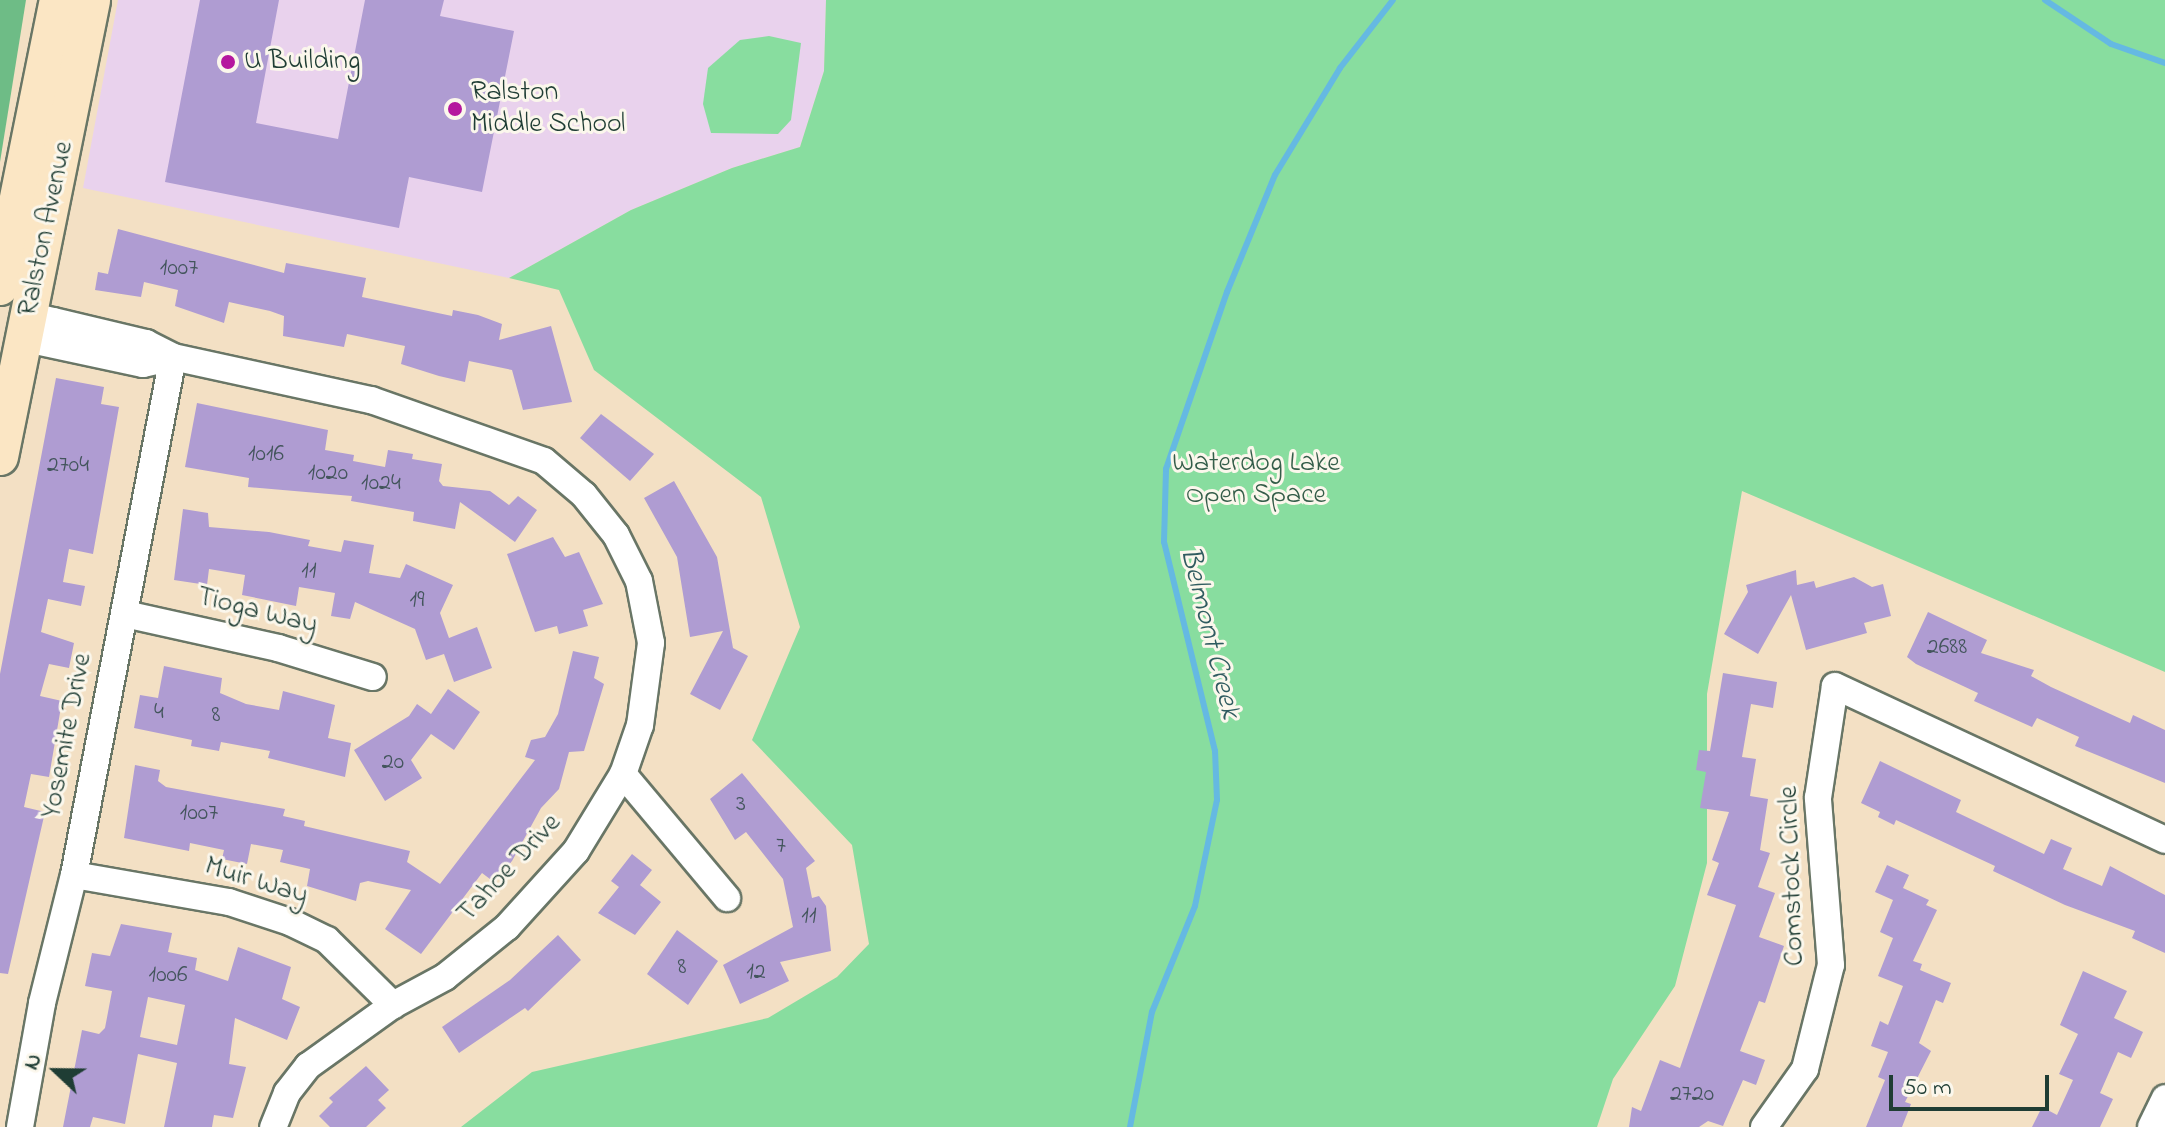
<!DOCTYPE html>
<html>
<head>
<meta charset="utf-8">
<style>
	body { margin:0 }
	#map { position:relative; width:2165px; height:1127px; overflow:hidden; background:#f3e0c4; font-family:"Indie Flower",sans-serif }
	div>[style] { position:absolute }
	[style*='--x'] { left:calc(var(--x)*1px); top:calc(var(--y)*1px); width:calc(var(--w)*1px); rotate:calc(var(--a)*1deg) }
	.built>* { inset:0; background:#e9d2ed }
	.green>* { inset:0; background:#88dd9f }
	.forest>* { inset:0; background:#6ebc86 }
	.stream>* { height:6px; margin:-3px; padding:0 3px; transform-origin:3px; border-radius:3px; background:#65b9e2 }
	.building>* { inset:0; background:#af9cd2 }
	.roads { filter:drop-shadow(2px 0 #697666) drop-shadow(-2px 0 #697666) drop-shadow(0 2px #697666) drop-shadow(0 -2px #697666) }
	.street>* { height:26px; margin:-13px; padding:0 13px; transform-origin:13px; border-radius:13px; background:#fff }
	.secondary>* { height:36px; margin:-18px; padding:0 18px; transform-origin:18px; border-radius:18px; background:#fbe6c4 }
	.dots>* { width:22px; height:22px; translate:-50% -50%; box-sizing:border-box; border:4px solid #fbf7ec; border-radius:50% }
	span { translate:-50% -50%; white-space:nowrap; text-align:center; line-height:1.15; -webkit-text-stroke:6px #fbf7ec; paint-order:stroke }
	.number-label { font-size:24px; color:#43555c }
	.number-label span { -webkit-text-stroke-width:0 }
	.poi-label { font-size:28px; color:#1f3d34 }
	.left { translate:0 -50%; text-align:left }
	.street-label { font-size:28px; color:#1f3d34 }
	.park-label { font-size:28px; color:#345d49 }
	.water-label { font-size:30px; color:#305c60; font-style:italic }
	.north { position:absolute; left:16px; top:1031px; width:80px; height:80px; -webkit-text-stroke:6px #fbf7ec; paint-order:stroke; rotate:292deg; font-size:22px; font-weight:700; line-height:32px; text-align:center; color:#1f3d34 }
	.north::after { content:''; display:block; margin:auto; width:28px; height:36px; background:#1f3d34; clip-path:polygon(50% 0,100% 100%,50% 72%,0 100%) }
	.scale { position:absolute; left:1889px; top:1075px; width:160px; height:36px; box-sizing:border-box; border:4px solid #1f3d34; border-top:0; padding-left:10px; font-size:24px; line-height:28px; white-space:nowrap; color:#1f3d34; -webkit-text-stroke:6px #fbf7ec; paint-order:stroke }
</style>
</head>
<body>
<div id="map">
	<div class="built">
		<i style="clip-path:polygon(118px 0,826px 0,824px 71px,800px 147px,732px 168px,631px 210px,509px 278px,83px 188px)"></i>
	</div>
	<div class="green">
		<i style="clip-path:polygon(826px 0,2165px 0,2165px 672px,1742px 491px,1707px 694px,1707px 863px,1675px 986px,1613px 1079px,1597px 1127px,461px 1127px,532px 1072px,768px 1018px,837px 977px,869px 944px,852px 845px,752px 740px,800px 627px,761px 497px,594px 370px,559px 290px,509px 278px,631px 210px,732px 168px,800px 147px,824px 71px)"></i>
		<i style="clip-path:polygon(769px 36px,801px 43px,791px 120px,778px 134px,711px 133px,703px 104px,708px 68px,740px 40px)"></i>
	</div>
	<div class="forest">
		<i style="clip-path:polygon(0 0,26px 0,0 162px)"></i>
	</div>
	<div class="stream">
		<i style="--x:2045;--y:0;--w:79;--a:33.7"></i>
		<i style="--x:2111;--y:44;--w:57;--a:19.4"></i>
		<i style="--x:1130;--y:1127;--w:117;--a:-79.2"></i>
		<i style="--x:1152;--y:1012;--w:114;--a:-67.9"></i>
		<i style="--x:1195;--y:906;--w:108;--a:-78.3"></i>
		<i style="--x:1217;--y:800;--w:49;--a:-92.3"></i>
		<i style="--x:1215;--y:751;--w:215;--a:-103.7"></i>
		<i style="--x:1164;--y:542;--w:73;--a:-88.4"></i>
		<i style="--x:1166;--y:469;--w:187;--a:-71"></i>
		<i style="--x:1227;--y:292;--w:126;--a:-67.7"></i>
		<i style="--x:1275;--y:175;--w:125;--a:-58.7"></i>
		<i style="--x:1340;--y:68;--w:86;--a:-52.1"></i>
	</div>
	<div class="building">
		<i style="clip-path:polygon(200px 0,279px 0,256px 123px,338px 139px,365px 0,444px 0,440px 16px,514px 31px,482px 192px,409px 177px,399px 228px,165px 182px)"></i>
		<i style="clip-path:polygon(118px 229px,284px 273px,286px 263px,366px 278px,362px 297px,452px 316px,453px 310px,478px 315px,502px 324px,499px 340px,551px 326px,572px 402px,523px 410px,512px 370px,469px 361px,465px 382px,439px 376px,401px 364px,405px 346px,347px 334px,344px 347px,283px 336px,284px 316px,270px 311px,229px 302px,224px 323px,175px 306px,178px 290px,144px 282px,141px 297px,95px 290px,98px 272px,108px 274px)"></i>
		<i style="clip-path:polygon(56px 378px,104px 387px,101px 404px,119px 407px,93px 554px,69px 549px,63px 582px,85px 586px,81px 606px,48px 599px,41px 632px,74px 643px,69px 668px,49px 664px,40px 696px,62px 701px,49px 777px,31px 774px,24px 807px,45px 812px,8px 974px,0 973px,0 674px)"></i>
		<i style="clip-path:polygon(197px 403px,328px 430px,325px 450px,354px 455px,353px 461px,385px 467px,388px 450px,413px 454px,412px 459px,442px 464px,439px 481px,443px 486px,490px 491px,509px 505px,518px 496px,537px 510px,515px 542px,460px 502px,455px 529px,413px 521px,414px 512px,351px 501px,352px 496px,248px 487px,249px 478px,185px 467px)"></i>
		<i style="clip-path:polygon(601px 414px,654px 454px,630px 481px,580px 438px)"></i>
		<i style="clip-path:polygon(674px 481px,717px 557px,733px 648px,748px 656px,720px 710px,690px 694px,723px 631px,690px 637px,677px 557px,644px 498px)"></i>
		<i style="clip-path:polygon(183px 509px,208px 513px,209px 527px,269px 532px,310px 540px,308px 546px,341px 552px,344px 540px,374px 545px,369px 573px,400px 578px,406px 564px,453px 585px,440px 613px,449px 638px,477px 627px,492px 668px,454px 682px,444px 654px,426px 660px,415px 629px,355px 602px,350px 619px,331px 616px,335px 593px,299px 587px,296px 606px,242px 595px,245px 575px,209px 569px,207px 585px,174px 580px)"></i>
		<i style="clip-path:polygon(553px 537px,565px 557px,579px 552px,603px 604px,583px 610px,588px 626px,559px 634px,557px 626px,535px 632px,507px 554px)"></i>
		<i style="clip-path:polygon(1796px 570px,1797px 585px,1814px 581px,1816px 588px,1854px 577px,1872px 587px,1883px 584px,1891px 616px,1864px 623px,1867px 633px,1806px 650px,1791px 595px,1758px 654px,1724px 634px,1748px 592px,1746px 585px)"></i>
		<i style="clip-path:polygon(1928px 612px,1987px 640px,1981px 653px,2034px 670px,2031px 676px,2051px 687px,2130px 723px,2133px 715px,2165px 730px,2165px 783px,2075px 746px,2079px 737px,2037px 718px,2032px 727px,1974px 701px,1978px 693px,1916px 664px,1907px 657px)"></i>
		<i style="clip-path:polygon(573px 651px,599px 657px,594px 678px,604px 684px,584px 751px,569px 752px,559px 789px,541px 808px,512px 861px,494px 882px,482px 873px,421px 954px,385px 929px,411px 890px,368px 881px,360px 883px,356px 901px,307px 886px,310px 869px,280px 862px,283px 850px,251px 844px,247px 864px,222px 859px,224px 850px,190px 843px,189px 851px,124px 838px,135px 765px,160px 770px,158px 781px,166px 787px,285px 809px,283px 816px,305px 821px,304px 826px,410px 851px,407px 862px,440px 884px,535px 760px,525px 757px,531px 740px,545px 737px,558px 714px)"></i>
		<i style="clip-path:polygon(164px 666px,222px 678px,220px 693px,246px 704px,279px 710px,283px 691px,335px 705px,328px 738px,351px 743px,345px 777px,268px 758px,270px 751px,221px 742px,219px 751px,191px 746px,192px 740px,134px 728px,140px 695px,158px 698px)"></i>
		<i style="clip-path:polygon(1723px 673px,1777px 682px,1773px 708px,1751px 704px,1742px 757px,1756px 759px,1750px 796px,1768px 799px,1760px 850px,1770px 853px,1758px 887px,1775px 893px,1759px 937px,1784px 946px,1765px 1003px,1759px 1001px,1740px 1051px,1765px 1060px,1756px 1085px,1743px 1080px,1723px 1126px,1708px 1121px,1699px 1127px,1629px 1127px,1632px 1107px,1641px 1111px,1660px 1060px,1680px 1068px,1736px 905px,1707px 895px,1719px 863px,1712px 860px,1729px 812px,1700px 808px,1706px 772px,1696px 770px,1699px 750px,1710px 751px)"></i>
		<i style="clip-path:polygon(448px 689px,480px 712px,454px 750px,431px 734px,411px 760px,422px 778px,385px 801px,354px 750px,409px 716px,417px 704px,431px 714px)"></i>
		<i style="clip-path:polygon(1880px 761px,1961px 800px,1956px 812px,2044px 854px,2051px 839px,2072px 848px,2063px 869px,2102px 886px,2110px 866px,2165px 895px,2165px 953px,2132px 938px,2135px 931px,2065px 905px,1993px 871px,1995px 866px,1896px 820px,1894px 825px,1878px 817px,1880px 812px,1861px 803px)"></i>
		<i style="clip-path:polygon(742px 773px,815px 861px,806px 868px,812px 898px,819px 896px,826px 906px,831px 951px,780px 962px,789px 981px,740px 1004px,723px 965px,793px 927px,783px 879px,746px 832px,735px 840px,710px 799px)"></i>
		<i style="clip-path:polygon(632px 854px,652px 870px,640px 885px,661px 902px,635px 935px,598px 913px,619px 887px,611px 881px)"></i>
		<i style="clip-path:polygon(1887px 865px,1909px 875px,1903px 888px,1929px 900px,1926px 905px,1937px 910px,1913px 961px,1922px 964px,1920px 970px,1951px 983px,1943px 1003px,1936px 1000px,1919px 1043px,1931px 1051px,1905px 1102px,1911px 1104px,1902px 1127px,1866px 1127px,1885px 1080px,1878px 1077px,1888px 1052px,1871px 1046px,1880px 1021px,1888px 1025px,1903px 986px,1878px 976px,1893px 938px,1880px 932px,1893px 900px,1875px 892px)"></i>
		<i style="clip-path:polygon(evenodd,121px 924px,172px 933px,168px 952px,197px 958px,195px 970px,228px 981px,238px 947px,291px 967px,282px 999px,300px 1007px,287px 1040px,235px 1018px,229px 1064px,246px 1067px,233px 1118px,214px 1115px,212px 1127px,164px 1127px,177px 1063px,138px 1054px,125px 1124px,93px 1117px,90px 1127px,63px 1127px,82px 1030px,99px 1034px,105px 1028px,112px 991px,85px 986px,92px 953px,110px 956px,121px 924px,148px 997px,185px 1005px,177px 1045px,140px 1037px,148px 997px)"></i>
		<i style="clip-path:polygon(677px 930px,718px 961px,688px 1005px,647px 974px)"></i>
		<i style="clip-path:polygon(558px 935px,581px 960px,528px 1011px,525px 1008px,459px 1053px,442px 1027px,510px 980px)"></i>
		<i style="clip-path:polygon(2083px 971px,2127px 991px,2114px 1018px,2143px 1032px,2131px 1058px,2118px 1052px,2100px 1093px,2113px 1099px,2100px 1127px,2032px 1127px,2042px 1107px,2057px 1115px,2073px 1080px,2059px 1074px,2078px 1034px,2060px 1025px)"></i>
		<i style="clip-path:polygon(366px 1066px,389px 1090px,378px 1100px,386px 1108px,366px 1127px,330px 1127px,319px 1116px,333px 1102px,329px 1098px)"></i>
	</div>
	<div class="roads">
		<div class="street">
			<i style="--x:173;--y:357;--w:31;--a:167"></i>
			<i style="--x:143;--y:364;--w:105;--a:-167.9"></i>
			<i style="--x:40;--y:342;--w:18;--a:-135"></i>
			<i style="--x:27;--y:329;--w:20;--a:-30"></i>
			<i style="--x:44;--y:319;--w:9;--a:13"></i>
			<i style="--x:53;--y:321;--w:96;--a:13.3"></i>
			<i style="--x:146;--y:343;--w:30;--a:27"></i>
			<i style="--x:173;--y:357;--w:203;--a:12.3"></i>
			<i style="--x:371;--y:400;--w:183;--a:19.4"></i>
			<i style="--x:544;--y:461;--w:52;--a:40.4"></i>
			<i style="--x:584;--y:495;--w:51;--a:51.3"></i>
			<i style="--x:616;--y:535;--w:51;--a:63.4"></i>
			<i style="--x:639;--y:581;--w:63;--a:79"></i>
			<i style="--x:651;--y:643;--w:83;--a:97.6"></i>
			<i style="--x:640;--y:725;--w:52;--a:109.1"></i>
			<i style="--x:623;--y:774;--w:90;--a:121.4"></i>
			<i style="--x:576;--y:851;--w:103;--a:132.2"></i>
			<i style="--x:507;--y:927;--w:80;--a:141.1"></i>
			<i style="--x:445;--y:977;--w:59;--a:151.7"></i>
			<i style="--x:393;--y:1005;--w:105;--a:144.3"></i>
			<i style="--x:308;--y:1066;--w:34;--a:128"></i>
			<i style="--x:287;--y:1093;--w:37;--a:112"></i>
			<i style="--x:125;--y:614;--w:157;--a:12.5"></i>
			<i style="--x:278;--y:648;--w:99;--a:17"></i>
			<i style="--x:623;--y:774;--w:162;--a:50"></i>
			<i style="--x:74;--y:875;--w:157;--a:9.9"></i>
			<i style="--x:229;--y:902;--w:64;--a:18.2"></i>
			<i style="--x:290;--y:922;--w:41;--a:25.9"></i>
			<i style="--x:327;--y:940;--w:93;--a:44.6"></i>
			<i style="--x:20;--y:1127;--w:126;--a:-79.9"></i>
			<i style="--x:42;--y:1003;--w:132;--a:-76"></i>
			<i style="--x:74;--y:875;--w:527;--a:-79.18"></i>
			<i style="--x:1764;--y:1127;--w:71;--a:-54.7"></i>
			<i style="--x:1805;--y:1069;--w:107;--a:-76"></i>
			<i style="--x:1831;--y:965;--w:168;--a:-94.5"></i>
			<i style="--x:1818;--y:798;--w:113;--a:-81.4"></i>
			<i style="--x:1835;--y:686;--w:364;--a:25"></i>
			<i style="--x:2151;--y:1127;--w:32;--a:-64"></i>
		</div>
		<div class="secondary">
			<i style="--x:0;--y:287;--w:293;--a:-78.6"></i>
			<i style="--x:0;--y:457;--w:466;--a:-78.6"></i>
		</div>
	</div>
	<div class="dots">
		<i style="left:228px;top:62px;background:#b5179e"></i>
		<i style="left:455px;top:109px;background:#b5179e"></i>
	</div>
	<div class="number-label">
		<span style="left:179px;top:269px">1007</span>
		<span style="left:266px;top:455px">1016</span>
		<span style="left:68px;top:466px">2704</span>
		<span style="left:328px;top:474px">1020</span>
		<span style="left:381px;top:484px">1024</span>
		<span style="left:309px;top:572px">11</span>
		<span style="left:417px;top:601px">19</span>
		<span style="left:1947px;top:648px">2688</span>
		<span style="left:159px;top:713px">4</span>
		<span style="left:216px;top:716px">8</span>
		<span style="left:393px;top:763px">20</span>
		<span style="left:741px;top:805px">3</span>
		<span style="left:199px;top:814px">1007</span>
		<span style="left:781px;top:847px">7</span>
		<span style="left:809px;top:917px">11</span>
		<span style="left:682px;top:968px">8</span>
		<span style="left:756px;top:973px">12</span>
		<span style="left:168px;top:976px">1006</span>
		<span style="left:1692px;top:1095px">2720</span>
	</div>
	<div class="poi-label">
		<span class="left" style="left:244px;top:62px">U Building</span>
		<span class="left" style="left:471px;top:109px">Ralston<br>Middle School</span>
	</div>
	<div class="street-label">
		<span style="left:47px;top:229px;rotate:-78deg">Ralston Avenue</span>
		<span style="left:257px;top:612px;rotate:14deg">Tioga Way</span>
		<span style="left:68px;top:736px;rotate:-79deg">Yosemite Drive</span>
		<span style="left:510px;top:869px;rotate:-47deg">Tahoe Drive</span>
		<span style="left:1793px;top:876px;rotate:-92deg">Comstock Circle</span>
		<span style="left:256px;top:882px;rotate:17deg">Muir Way</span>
	</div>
	<div class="park-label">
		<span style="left:1256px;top:480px">Waterdog Lake<br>Open Space</span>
	</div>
	<div class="water-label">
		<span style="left:1209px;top:633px;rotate:76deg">Belmont Creek</span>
	</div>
	<div class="north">N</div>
	<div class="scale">50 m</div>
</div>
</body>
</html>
